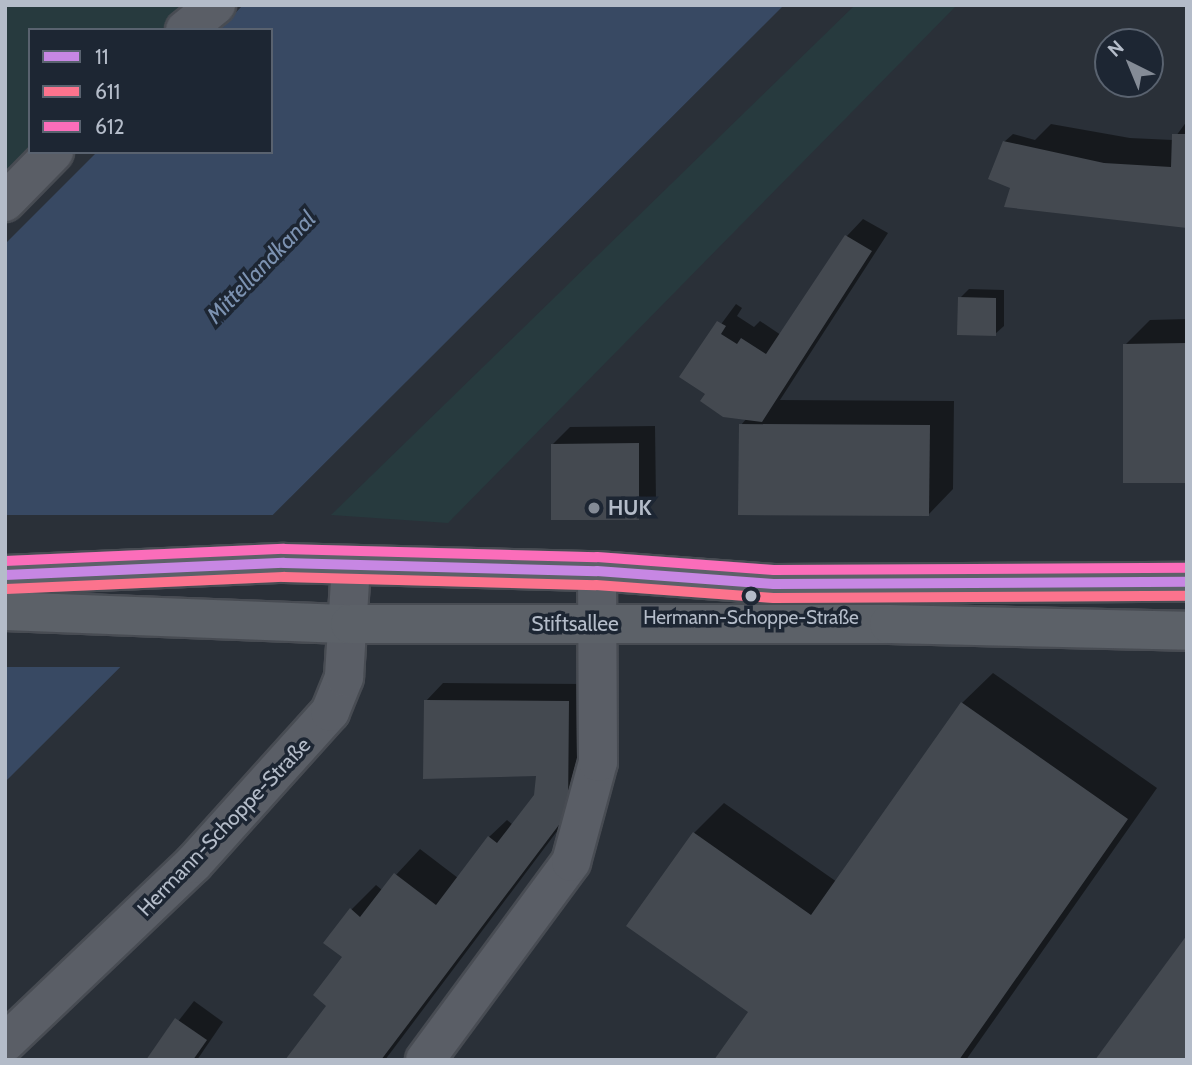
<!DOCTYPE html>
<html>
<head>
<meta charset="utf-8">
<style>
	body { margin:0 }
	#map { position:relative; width:1192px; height:1065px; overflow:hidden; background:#2a3038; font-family:Cabin,sans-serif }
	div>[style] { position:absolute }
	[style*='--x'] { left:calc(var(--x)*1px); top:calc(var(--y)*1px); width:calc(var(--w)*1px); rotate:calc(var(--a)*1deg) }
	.green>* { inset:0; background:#273a3e }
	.water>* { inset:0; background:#384963 }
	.pier>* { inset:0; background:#2a3038 }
	.shadow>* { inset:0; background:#0007 }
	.building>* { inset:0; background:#444950 }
	.roads { filter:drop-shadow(2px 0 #484c53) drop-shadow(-2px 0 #484c53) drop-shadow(0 2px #484c53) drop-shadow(0 -2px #484c53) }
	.minor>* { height:38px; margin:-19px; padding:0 19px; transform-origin:19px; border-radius:19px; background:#5a5e66 }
	.major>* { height:38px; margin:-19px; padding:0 19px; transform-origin:19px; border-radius:19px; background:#5c6168 }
	.bus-1>* { height:10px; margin:-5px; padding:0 5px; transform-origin:5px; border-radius:5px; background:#c787e3 }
	.bus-2>* { height:10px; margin:-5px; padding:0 5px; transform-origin:5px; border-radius:5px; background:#fc738d }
	.bus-3>* { height:10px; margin:-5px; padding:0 5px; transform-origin:5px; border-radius:5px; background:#fb6dba }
	.dots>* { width:19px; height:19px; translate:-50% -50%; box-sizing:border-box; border:4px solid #1d2633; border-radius:50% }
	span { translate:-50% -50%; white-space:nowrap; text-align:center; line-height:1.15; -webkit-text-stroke:7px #1d2633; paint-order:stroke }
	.bus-label { font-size:19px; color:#b4bcc9 }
	.poi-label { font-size:21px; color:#b4bcc9; font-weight:700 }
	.left { translate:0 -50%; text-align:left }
	.street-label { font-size:21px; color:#b4bcc9 }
	.water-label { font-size:23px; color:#7c92b1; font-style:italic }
	.frame { position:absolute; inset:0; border:7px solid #b4bcc9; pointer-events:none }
	.legend { position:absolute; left:28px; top:28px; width:245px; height:126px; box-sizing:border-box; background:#1d2633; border:2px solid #59626f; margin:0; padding:9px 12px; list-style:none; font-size:21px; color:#b4bcc9 }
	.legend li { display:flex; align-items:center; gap:14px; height:35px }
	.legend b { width:35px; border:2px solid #59626f }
	.north { position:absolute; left:1094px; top:28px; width:70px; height:70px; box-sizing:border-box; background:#1d2633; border:2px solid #59626f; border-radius:50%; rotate:317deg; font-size:19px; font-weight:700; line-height:28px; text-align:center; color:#b4bcc9 }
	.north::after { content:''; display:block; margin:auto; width:24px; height:32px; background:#848b96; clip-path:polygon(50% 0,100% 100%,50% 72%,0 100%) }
</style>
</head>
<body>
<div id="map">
	<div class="green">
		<i style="clip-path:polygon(5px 5px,185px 5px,161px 30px,30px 30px,30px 152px,5px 190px)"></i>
		<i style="clip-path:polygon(855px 5px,957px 5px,448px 523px,331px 515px)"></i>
	</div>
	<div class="water">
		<i style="clip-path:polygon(243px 5px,784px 5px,5px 782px,5px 244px,97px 152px,271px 152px,271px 30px,219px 30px)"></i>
	</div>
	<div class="pier">
		<i style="clip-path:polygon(5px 515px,279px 515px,127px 667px,5px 667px)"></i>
	</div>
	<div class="shadow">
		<i style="clip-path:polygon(1187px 121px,1187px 226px,1015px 180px,1004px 142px,1013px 134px,1035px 140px,1051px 124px,1130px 138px,1173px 140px)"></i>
		<i style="clip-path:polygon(863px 219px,888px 233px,780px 400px,954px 401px,953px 489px,929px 514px,741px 425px,747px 418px,682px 377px,736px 304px,742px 308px,737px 316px,754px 327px,760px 321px,781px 335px,846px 237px)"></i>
		<i style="clip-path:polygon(969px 289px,1004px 290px,1004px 326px,995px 334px,960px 298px)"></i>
		<i style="clip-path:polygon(1187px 319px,1187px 481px,1125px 345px,1150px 320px)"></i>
		<i style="clip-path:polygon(655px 426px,656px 500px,638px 518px,553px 444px,570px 427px)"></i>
		<i style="clip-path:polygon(993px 673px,1157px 788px,966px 1060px,717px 1060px,751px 1011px,694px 833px,724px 803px,837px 882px,962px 703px)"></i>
		<i style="clip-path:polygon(443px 683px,585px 684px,585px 794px,385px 1060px,287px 1060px,329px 1005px,344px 957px,351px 910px,376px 885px,382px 890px,420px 849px,458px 878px,489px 837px,507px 820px,513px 825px,536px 796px,538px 774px,426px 701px)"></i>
		<i style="clip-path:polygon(194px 1001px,223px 1022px,197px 1060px,148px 1060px)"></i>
	</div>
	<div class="building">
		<i style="clip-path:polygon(1172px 134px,1187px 134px,1187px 228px,1004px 207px,1010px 188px,988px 179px,1003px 141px,1104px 163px,1171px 167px)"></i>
		<i style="clip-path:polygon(845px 235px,872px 251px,762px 422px,723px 417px,700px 401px,705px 394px,679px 377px,717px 321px,726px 326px,721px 334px,737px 344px,741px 338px,766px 354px)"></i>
		<i style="clip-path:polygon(958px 297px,996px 298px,996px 336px,957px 335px)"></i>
		<i style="clip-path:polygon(1187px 343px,1187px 483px,1123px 483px,1123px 344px)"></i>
		<i style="clip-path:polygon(739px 424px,930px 425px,929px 516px,738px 515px)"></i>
		<i style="clip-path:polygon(639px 443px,639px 520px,551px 520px,551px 444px)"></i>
		<i style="clip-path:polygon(424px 700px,569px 701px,568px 813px,381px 1060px,285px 1060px,326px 1006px,313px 995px,342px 957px,323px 943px,350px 908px,360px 917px,394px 873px,436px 905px,488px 836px,497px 843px,534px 795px,536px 776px,423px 779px)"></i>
		<i style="clip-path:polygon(961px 702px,1128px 819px,959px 1060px,714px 1060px,748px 1012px,626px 926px,693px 832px,811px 915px)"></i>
		<i style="clip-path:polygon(1187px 935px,1187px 1060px,1095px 1060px)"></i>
		<i style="clip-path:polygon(175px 1018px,207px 1040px,193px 1060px,146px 1060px)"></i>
	</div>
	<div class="roads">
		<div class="minor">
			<i style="--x:185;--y:30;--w:40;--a:-39"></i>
			<i style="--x:5;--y:202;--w:70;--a:-45.6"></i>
			<i style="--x:5;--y:1043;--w:260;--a:-43.6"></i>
			<i style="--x:193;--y:864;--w:205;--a:-48"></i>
			<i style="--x:330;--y:712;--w:38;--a:-68"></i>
			<i style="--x:344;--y:677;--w:112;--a:-86.4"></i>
			<i style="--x:425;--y:1060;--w:246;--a:-53.6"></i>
			<i style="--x:571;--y:862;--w:104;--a:-74.9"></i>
			<i style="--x:598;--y:762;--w:191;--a:-90.3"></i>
		</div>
		<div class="major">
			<i style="--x:5;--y:575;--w:279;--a:-2.5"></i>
			<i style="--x:284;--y:563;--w:313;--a:1.5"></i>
			<i style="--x:597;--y:571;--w:177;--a:4.2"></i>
			<i style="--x:774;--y:584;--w:413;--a:-0.3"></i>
			<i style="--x:5;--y:611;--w:345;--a:2.2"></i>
			<i style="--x:350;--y:624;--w:539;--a:0"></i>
			<i style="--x:889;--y:624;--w:298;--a:1.3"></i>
		</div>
	</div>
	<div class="bus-1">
		<i style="--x:5;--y:575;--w:279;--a:-2.5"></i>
		<i style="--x:284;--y:563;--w:313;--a:1.5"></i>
		<i style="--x:597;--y:571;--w:177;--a:4.2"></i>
		<i style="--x:774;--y:584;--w:413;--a:-0.3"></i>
	</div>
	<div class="bus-2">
		<i style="--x:6;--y:589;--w:278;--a:-2.5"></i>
		<i style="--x:284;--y:577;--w:312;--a:1.5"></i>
		<i style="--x:596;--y:585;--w:178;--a:4.2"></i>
		<i style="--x:774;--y:598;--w:413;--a:-0.3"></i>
	</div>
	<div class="bus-3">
		<i style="--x:5;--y:561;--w:279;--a:-2.5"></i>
		<i style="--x:284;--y:549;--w:313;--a:1.5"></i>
		<i style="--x:597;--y:557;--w:177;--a:4.2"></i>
		<i style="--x:774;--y:570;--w:413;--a:-0.3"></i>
	</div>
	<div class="dots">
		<i style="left:594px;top:508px;background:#848b96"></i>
		<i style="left:751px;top:596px;background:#b4bcc9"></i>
	</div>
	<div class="bus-label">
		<span style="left:751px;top:618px">Hermann-Schoppe-Straße</span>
	</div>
	<div class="poi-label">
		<span class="left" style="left:608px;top:508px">HUK</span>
	</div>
	<div class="street-label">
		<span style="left:575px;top:624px">Stiftsallee</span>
		<span style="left:224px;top:827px;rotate:-46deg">Hermann-Schoppe-Straße</span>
	</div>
	<div class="water-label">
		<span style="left:261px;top:267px;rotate:-46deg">Mittellandkanal</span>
	</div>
	<div class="frame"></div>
	<ul class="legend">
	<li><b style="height:9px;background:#c787e3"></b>11</li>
	<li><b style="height:9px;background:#fc738d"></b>611</li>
	<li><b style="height:9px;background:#fb6dba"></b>612</li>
	</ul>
	<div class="north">N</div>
</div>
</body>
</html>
